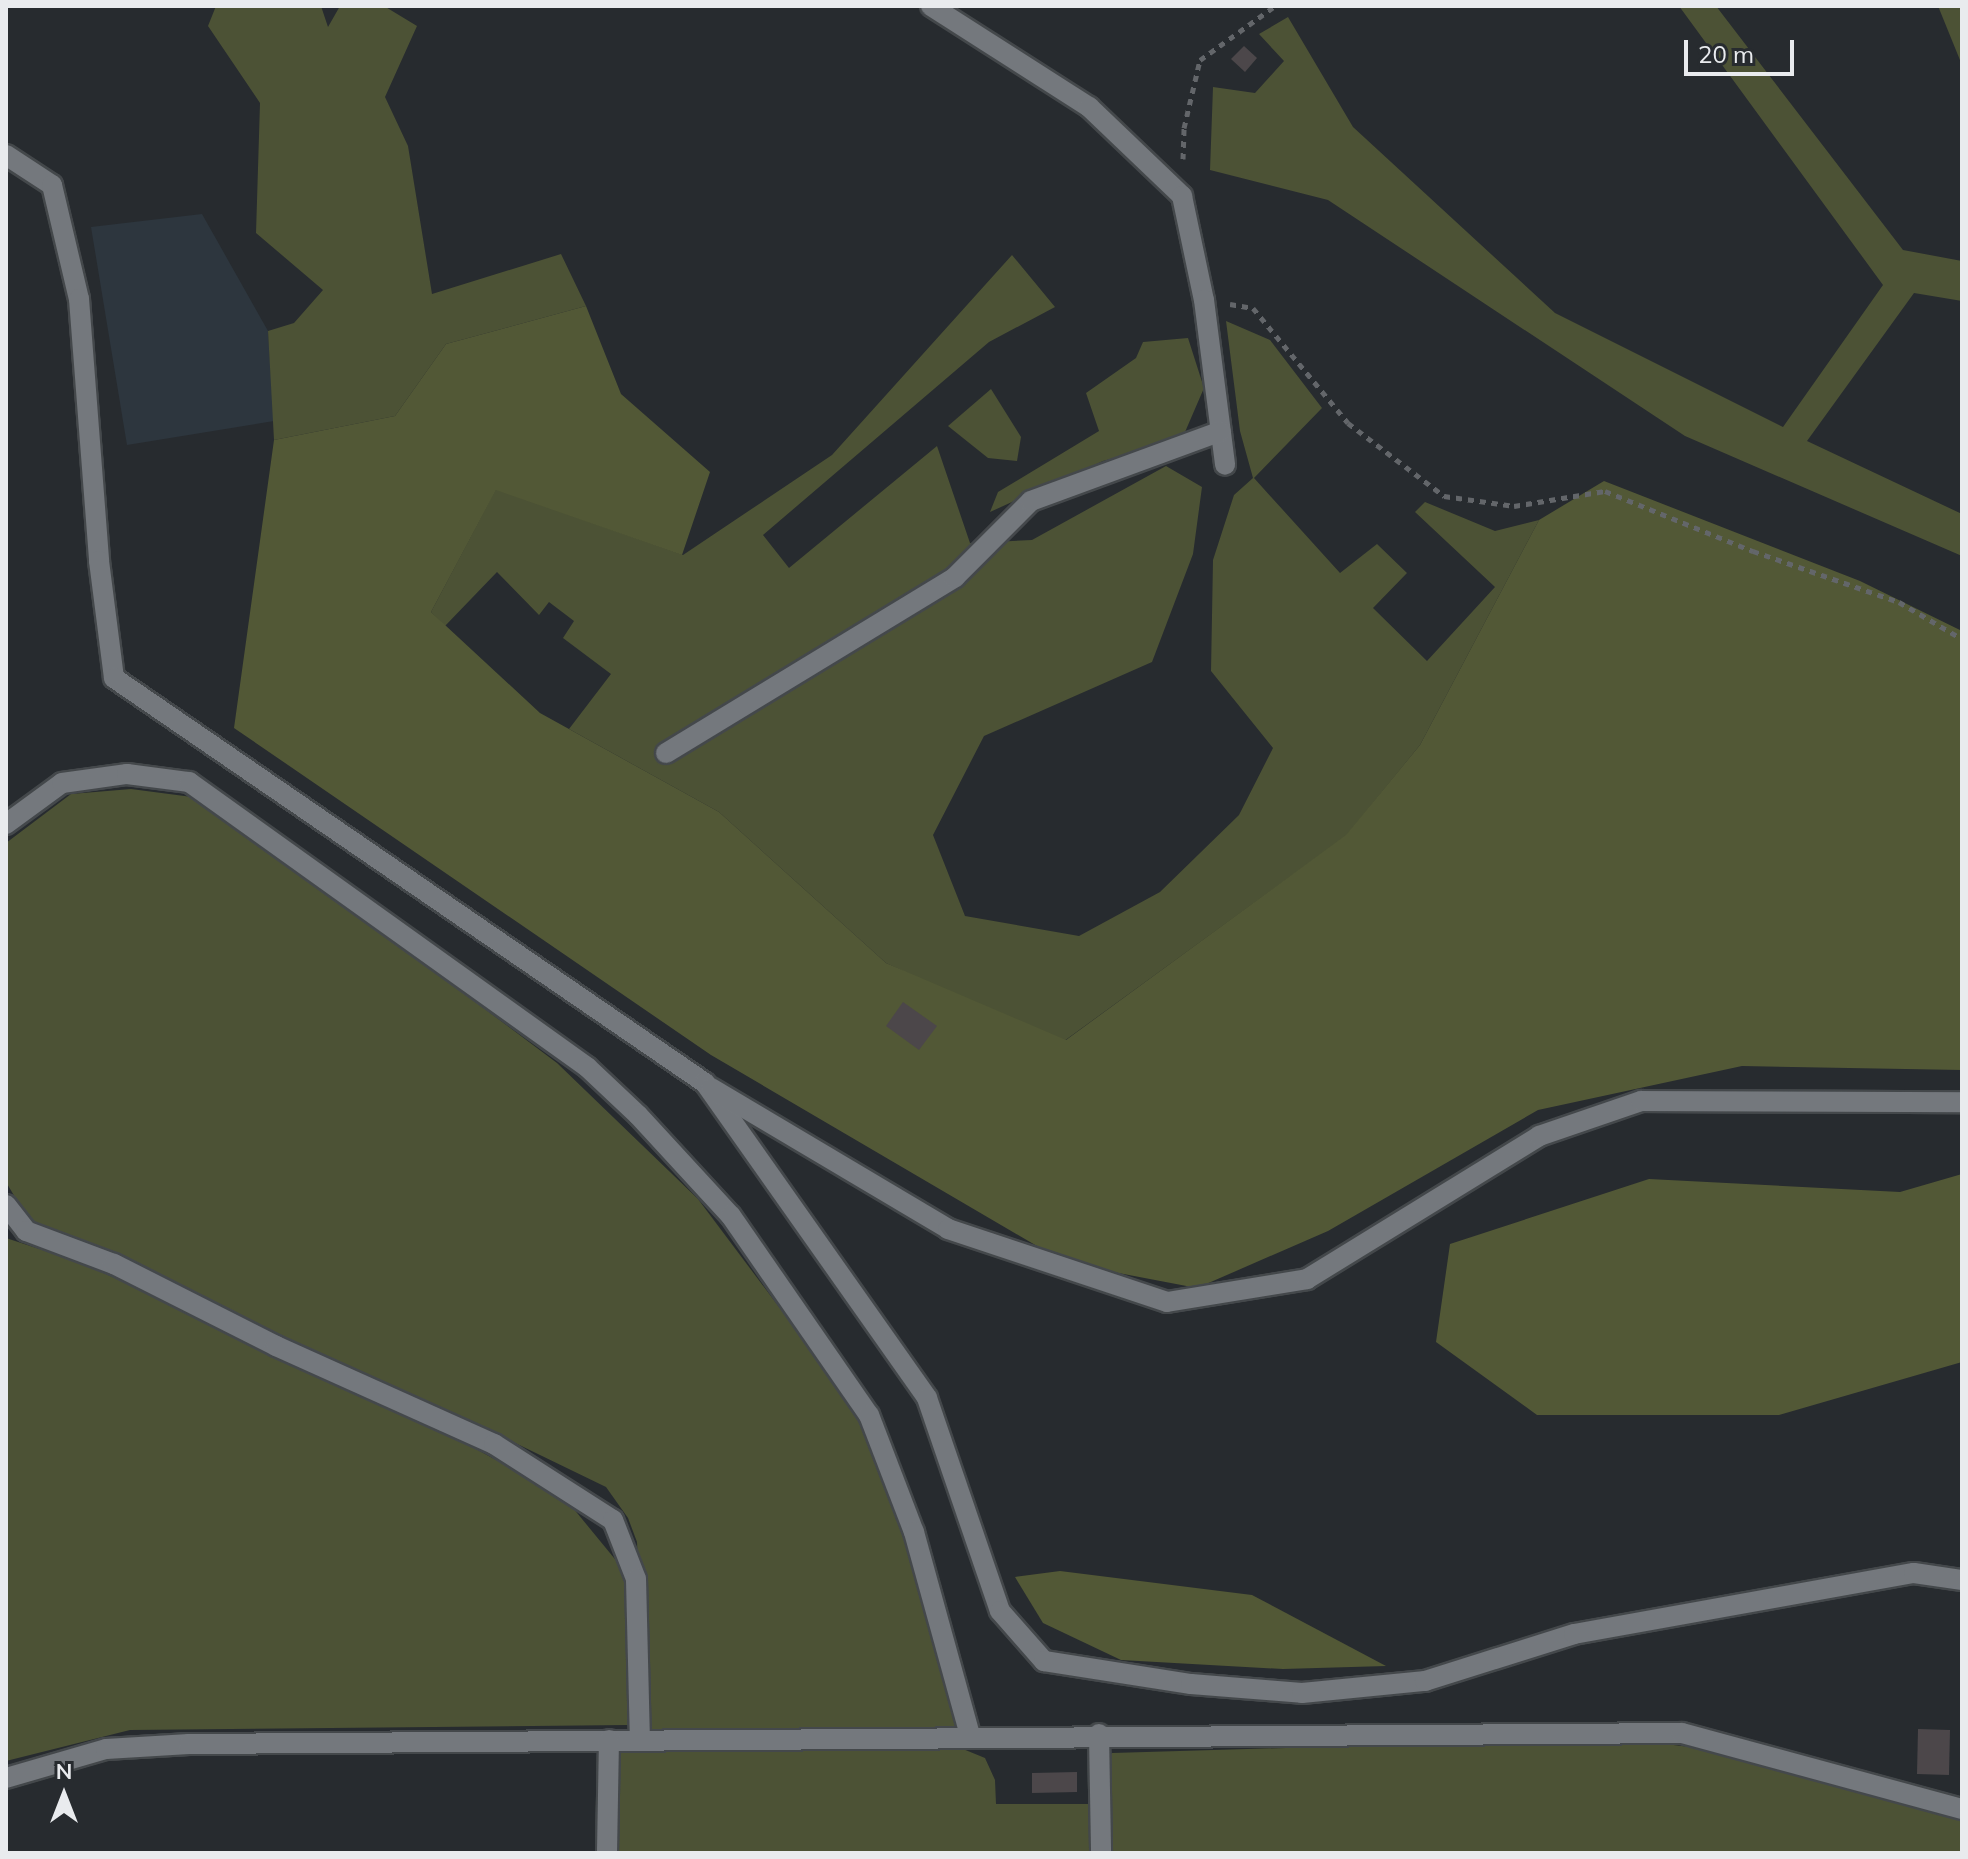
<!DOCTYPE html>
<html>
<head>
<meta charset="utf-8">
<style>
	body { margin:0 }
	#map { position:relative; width:1968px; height:1859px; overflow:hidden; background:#272b2f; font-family:Mulish,sans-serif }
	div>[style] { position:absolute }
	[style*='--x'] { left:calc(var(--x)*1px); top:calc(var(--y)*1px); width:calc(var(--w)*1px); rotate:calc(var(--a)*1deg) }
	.built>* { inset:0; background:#2d363e }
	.green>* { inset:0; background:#4c5235 }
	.forest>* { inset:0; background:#525836 }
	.building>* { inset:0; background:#4c474a }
	.path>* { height:5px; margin-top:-2.5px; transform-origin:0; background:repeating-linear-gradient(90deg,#63666a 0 6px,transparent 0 12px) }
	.roads { filter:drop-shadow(2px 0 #44484b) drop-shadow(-2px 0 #44484b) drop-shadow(0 2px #44484b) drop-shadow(0 -2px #44484b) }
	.minor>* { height:20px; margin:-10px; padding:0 10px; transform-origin:10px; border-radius:10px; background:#74787d }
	span { translate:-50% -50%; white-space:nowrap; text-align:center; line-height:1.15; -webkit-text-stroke:7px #272b2f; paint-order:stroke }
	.frame { position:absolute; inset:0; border:8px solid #e9ebee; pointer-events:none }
	.north { position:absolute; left:24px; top:1755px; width:80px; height:80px; -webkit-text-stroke:6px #272b2f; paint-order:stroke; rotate:0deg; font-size:22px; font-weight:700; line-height:32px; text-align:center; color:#e9ebee }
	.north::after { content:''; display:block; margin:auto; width:28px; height:36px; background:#e9ebee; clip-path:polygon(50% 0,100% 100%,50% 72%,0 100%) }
	.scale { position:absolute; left:1684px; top:40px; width:110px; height:36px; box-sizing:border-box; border:4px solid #e9ebee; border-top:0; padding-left:10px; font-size:24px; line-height:28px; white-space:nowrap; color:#e9ebee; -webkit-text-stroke:6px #272b2f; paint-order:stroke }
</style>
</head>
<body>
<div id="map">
	<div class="built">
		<i style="clip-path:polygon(202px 214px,268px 331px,274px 421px,127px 445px,91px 227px)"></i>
	</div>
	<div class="green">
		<i style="clip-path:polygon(216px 6px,321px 6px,328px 27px,340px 6px,384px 6px,417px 26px,385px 97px,408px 146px,432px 294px,561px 254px,586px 306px,446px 344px,395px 416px,274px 440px,268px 331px,294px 323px,323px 290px,256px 233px,260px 103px,208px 26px)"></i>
		<i style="clip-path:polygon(1679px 6px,1716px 6px,1903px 250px,1962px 261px,1962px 301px,1914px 293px,1807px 441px,1962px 514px,1962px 556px,1685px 436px,1328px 200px,1210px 170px,1213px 87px,1255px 93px,1284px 61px,1259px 34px,1288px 17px,1353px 127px,1555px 313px,1783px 427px,1883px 285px)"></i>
		<i style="clip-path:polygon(1938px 6px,1962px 6px,1962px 65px)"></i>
		<i style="clip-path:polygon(1012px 255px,1055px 307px,989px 342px,763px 535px,789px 568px,937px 446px,970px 543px,1032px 540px,1166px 466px,1202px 487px,1193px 554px,1152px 662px,984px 736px,933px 835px,965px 916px,1079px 936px,1160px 892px,1239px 815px,1273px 748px,1211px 671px,1213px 560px,1234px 495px,1253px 478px,1240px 431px,1226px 321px,1270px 340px,1322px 408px,1254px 478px,1340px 573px,1377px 544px,1407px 573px,1373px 608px,1427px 661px,1495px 587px,1415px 512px,1425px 502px,1495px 531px,1539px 520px,1420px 745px,1346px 836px,1060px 1044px,886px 963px,719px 812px,569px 729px,611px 674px,563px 638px,574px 621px,549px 602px,539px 615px,497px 572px,445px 626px,431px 612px,496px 489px,683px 555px,832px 455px)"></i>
		<i style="clip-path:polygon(1188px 338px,1204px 388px,1182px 439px,1103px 461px,990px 512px,998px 492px,1099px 431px,1086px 393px,1136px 358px,1143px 342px)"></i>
		<i style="clip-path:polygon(991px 389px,1021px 437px,1017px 461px,988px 458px,948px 426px)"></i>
		<i style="clip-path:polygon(131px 789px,192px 797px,290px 863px,557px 1063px,698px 1199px,842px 1391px,883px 1457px,959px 1722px,954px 1731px,646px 1733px,637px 1542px,628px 1518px,606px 1487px,480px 1426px,316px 1361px,32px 1226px,6px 1182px,6px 843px,71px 794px)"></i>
		<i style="clip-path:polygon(6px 1238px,76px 1261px,197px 1314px,441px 1430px,564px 1497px,628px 1575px,628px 1725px,130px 1730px,6px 1761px)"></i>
		<i style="clip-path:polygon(793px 1743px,963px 1749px,985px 1758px,995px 1780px,996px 1804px,1096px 1804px,1095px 1853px,614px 1853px,612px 1755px,621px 1748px)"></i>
		<i style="clip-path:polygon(1665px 1744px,1707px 1749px,1962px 1819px,1962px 1853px,1105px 1853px,1104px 1761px,1112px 1753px,1318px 1747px)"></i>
	</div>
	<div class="forest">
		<i style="clip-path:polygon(586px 306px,621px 394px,710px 472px,682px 555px,496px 490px,431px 612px,540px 713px,719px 812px,886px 963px,1066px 1040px,1346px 835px,1420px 745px,1539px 520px,1604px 481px,1860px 581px,1962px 631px,1962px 1070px,1742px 1066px,1538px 1110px,1328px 1231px,1197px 1288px,1066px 1263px,711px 1055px,234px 728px,274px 440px,395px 416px,446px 344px)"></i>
		<i style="clip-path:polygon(1962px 1174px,1962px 1362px,1779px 1415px,1537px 1415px,1436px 1342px,1450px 1244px,1649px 1179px,1900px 1192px)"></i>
		<i style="clip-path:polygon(1060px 1571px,1252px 1595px,1386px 1666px,1283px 1669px,1121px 1660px,1043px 1623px,1015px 1577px)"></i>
	</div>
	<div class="building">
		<i style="clip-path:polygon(1244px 46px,1257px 58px,1245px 72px,1231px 59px)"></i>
		<i style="clip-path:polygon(903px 1002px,937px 1026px,919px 1050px,886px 1026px)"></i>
		<i style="clip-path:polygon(1918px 1729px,1950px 1730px,1949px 1775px,1917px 1774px)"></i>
		<i style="clip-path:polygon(1077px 1772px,1077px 1792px,1032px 1793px,1032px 1773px)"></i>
	</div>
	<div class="path">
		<i style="--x:1183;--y:159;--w:31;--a:-88"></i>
		<i style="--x:1184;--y:128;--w:70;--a:-76.8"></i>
		<i style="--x:1200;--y:60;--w:92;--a:-35.8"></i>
		<i style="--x:1230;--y:304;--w:23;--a:10"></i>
		<i style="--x:1253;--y:308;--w:149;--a:50.4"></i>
		<i style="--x:1348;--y:423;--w:121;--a:37.2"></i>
		<i style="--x:1444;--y:496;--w:71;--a:8.1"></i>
		<i style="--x:1514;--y:506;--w:92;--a:-9.4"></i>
		<i style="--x:1605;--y:491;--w:160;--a:22.1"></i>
		<i style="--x:1753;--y:551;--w:155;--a:19.3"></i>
		<i style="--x:1899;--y:602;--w:73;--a:30.4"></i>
	</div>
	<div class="roads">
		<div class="minor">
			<i style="--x:931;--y:6;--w:188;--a:32.6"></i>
			<i style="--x:1089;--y:107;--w:129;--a:43.7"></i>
			<i style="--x:1182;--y:196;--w:106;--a:78.1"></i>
			<i style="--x:1204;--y:300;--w:166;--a:82.7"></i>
			<i style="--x:6;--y:155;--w:55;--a:33.1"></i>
			<i style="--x:52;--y:185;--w:117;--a:76.7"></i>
			<i style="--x:79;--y:299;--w:263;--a:85.6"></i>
			<i style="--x:99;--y:561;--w:118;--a:82.7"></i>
			<i style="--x:114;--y:678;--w:716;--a:34.42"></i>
			<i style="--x:705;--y:1083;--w:385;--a:54.8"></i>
			<i style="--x:927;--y:1398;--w:225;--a:71.1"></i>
			<i style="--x:1000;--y:1611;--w:67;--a:48.7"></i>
			<i style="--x:1044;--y:1661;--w:149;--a:8.9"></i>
			<i style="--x:1191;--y:1684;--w:111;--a:4.6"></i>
			<i style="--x:1302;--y:1693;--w:124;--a:-5.6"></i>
			<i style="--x:1425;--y:1681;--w:156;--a:-17.5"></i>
			<i style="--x:1574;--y:1634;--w:345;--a:-10.2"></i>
			<i style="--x:1914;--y:1573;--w:49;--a:8.3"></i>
			<i style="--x:666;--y:753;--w:338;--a:-31.3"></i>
			<i style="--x:955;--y:577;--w:107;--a:-45"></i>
			<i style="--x:1031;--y:501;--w:202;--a:-20.2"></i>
			<i style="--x:6;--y:824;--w:69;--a:-36.2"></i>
			<i style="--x:62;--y:783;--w:66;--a:-7.9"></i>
			<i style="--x:127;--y:774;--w:63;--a:7.4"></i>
			<i style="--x:189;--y:782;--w:490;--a:35.6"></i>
			<i style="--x:587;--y:1067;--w:70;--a:43.3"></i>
			<i style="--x:638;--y:1115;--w:137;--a:47.4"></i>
			<i style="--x:731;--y:1216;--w:242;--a:55.3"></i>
			<i style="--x:869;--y:1415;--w:125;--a:69"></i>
			<i style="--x:914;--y:1532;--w:212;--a:74.6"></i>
			<i style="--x:711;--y:1088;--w:276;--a:30.7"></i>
			<i style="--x:948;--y:1229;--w:231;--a:18.4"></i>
			<i style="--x:1167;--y:1302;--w:142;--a:-9.3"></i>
			<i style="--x:1307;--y:1279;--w:273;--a:-31.6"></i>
			<i style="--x:1539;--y:1136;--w:108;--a:-18.9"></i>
			<i style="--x:1641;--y:1101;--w:321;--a:0.2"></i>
			<i style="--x:6;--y:1205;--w:33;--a:52"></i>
			<i style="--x:26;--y:1231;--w:94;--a:20.6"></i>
			<i style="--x:114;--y:1264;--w:182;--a:26.8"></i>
			<i style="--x:276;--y:1346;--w:239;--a:24.2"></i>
			<i style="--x:494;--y:1444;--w:141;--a:32.6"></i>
			<i style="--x:613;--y:1520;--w:63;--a:68.7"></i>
			<i style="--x:636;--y:1579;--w:160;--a:88.6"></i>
			<i style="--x:1099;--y:1734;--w:119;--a:89"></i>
			<i style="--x:6;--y:1778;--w:104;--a:-16.2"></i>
			<i style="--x:106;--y:1749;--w:83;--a:-3.4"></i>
			<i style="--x:189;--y:1744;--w:1493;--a:-0.42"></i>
			<i style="--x:1682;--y:1733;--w:290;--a:15.2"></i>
			<i style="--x:607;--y:1853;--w:113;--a:-89"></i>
		</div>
	</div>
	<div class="frame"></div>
	<div class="north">N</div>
	<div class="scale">20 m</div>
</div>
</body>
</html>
